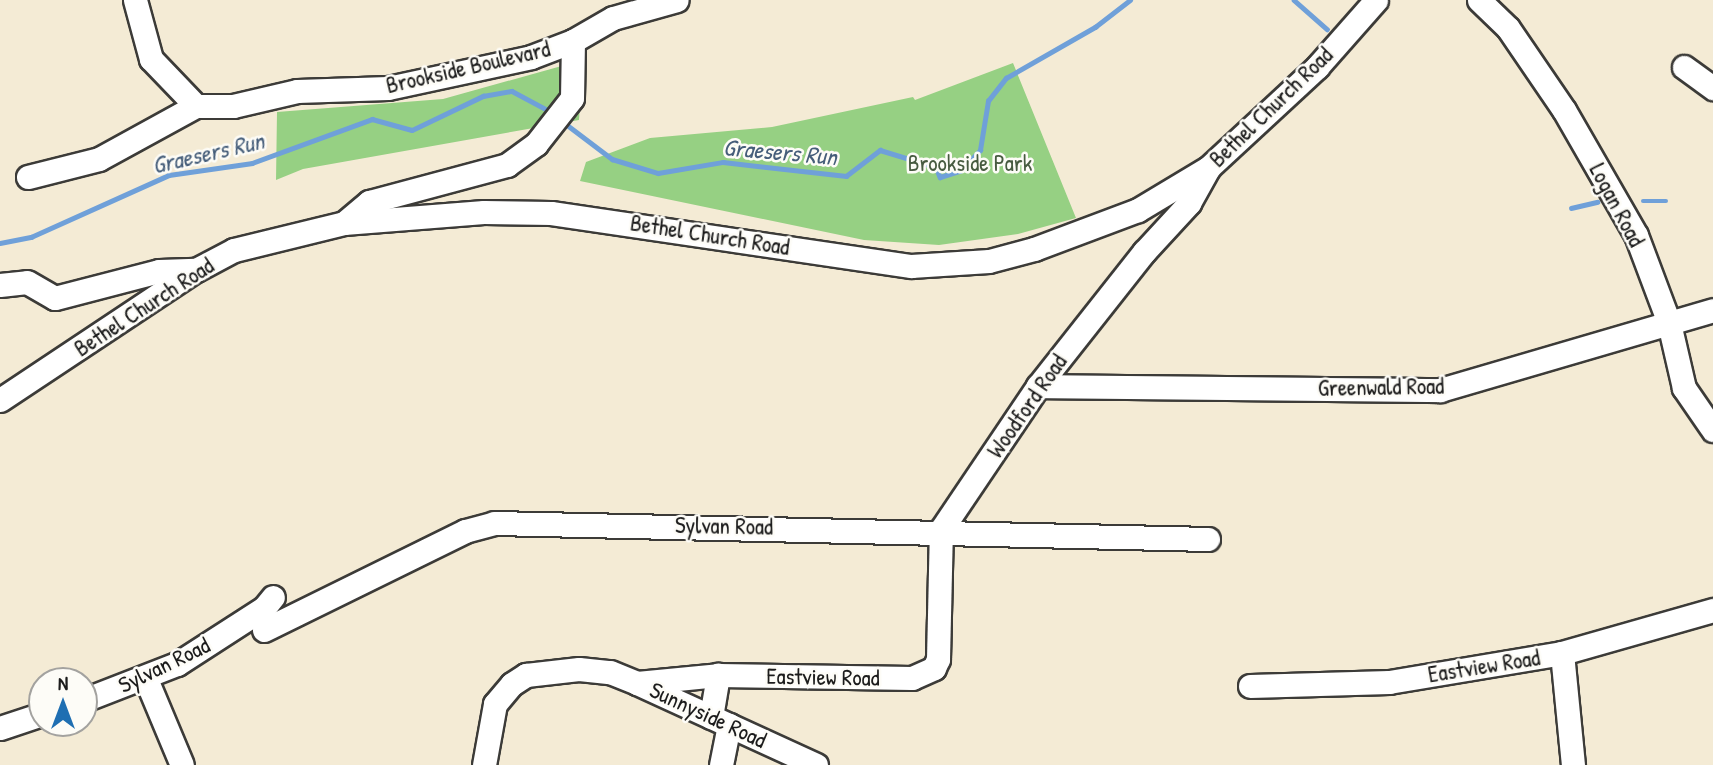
<!DOCTYPE html>
<html>
<head>
<meta charset="utf-8">
<style>
	body { margin:0 }
	#map { position:relative; width:1713px; height:765px; overflow:hidden; background:#f4ebd5; font-family:"Patrick Hand",sans-serif }
	div>[style] { position:absolute }
	[style*='--x'] { left:calc(var(--x)*1px); top:calc(var(--y)*1px); width:calc(var(--w)*1px); rotate:calc(var(--a)*1deg) }
	.green>* { inset:0; background:#96d083 }
	.stream>* { height:4.5px; margin:-2.25px; padding:0 2.25px; transform-origin:2.25px; border-radius:2.25px; background:#6fa0d9 }
	.roads { filter:drop-shadow(2px 0 #3c3b38) drop-shadow(-2px 0 #3c3b38) drop-shadow(0 2px #3c3b38) drop-shadow(0 -2px #3c3b38) }
	.minor>* { height:23px; margin:-11.5px; padding:0 11.5px; transform-origin:11.5px; border-radius:11.5px; background:#fff }
	span { translate:-50% -50%; white-space:nowrap; text-align:center; line-height:1.15; -webkit-text-stroke:5px #fdfcf7; paint-order:stroke }
	.street-label { font-size:23px; color:#1c1c1c }
	.park-label { font-size:23px; color:#475b40 }
	.water-label { font-size:24px; color:#465e7a; font-style:italic }
	.north { position:absolute; left:28px; top:667px; width:70px; height:70px; box-sizing:border-box; background:#fdfcf7; border:2px solid #a3a29f; border-radius:50%; rotate:0deg; font-size:19px; font-weight:700; line-height:28px; text-align:center; color:#1c1c1c }
	.north::after { content:''; display:block; margin:auto; width:24px; height:32px; background:#1f6fb2; clip-path:polygon(50% 0,100% 100%,50% 72%,0 100%) }
</style>
</head>
<body>
<div id="map">
	<div class="green">
		<i style="clip-path:polygon(583px 60px,579px 120px,303px 169px,276px 180px,277px 112px,443px 99px)"></i>
		<i style="clip-path:polygon(1013px 63px,1076px 218px,1018px 234px,939px 245px,864px 240px,580px 181px,586px 162px,650px 138px,772px 127px,913px 97px,915px 100px)"></i>
	</div>
	<div class="stream">
		<i style="--x:1294;--y:0;--w:44;--a:41.3"></i>
		<i style="--x:562;--y:121;--w:63;--a:37.2"></i>
		<i style="--x:612;--y:159;--w:48;--a:16.9"></i>
		<i style="--x:658;--y:173;--w:66;--a:-9.6"></i>
		<i style="--x:723;--y:162;--w:124;--a:6.5"></i>
		<i style="--x:846;--y:176;--w:43;--a:-37.4"></i>
		<i style="--x:880;--y:150;--w:59;--a:16.9"></i>
		<i style="--x:936;--y:167;--w:11;--a:68"></i>
		<i style="--x:940;--y:177;--w:21;--a:-17"></i>
		<i style="--x:960;--y:171;--w:29;--a:-46"></i>
		<i style="--x:980;--y:150;--w:50;--a:-80.7"></i>
		<i style="--x:988;--y:101;--w:29;--a:-52"></i>
		<i style="--x:1006;--y:78;--w:103;--a:-29.8"></i>
		<i style="--x:1095;--y:27;--w:44;--a:-37.6"></i>
		<i style="--x:1643;--y:201;--w:23;--a:0"></i>
		<i style="--x:1571;--y:208;--w:27;--a:-13"></i>
		<i style="--x:0;--y:243;--w:32;--a:-11"></i>
		<i style="--x:31;--y:237;--w:151;--a:-24.2"></i>
		<i style="--x:169;--y:175;--w:84;--a:-8.2"></i>
		<i style="--x:252;--y:163;--w:128;--a:-20.1"></i>
		<i style="--x:372;--y:119;--w:41;--a:15.4"></i>
		<i style="--x:412;--y:130;--w:79;--a:-25.6"></i>
		<i style="--x:483;--y:96;--w:29;--a:-10"></i>
		<i style="--x:512;--y:91;--w:47;--a:28.2"></i>
	</div>
	<div class="roads">
		<div class="minor">
			<i style="--x:135;--y:0;--w:61;--a:74.8"></i>
			<i style="--x:151;--y:59;--w:65;--a:46.2"></i>
			<i style="--x:196;--y:106;--w:37;--a:0"></i>
			<i style="--x:233;--y:106;--w:66;--a:-13.2"></i>
			<i style="--x:297;--y:91;--w:91;--a:-1.9"></i>
			<i style="--x:388;--y:88;--w:146;--a:-12.2"></i>
			<i style="--x:531;--y:57;--w:45;--a:-20.9"></i>
			<i style="--x:573;--y:41;--w:46;--a:-29.9"></i>
			<i style="--x:613;--y:18;--w:66;--a:-15.7"></i>
			<i style="--x:1479;--y:0;--w:40;--a:44"></i>
			<i style="--x:1508;--y:28;--w:99;--a:55.7"></i>
			<i style="--x:1564;--y:110;--w:144;--a:60.1"></i>
			<i style="--x:1636;--y:235;--w:94;--a:69.4"></i>
			<i style="--x:1669;--y:323;--w:67;--a:77"></i>
			<i style="--x:1684;--y:388;--w:51;--a:55.4"></i>
			<i style="--x:1684;--y:67;--w:36;--a:36"></i>
			<i style="--x:28;--y:177;--w:73;--a:-14.2"></i>
			<i style="--x:99;--y:159;--w:111;--a:-28.7"></i>
			<i style="--x:344;--y:223;--w:33;--a:-40"></i>
			<i style="--x:369;--y:202;--w:143;--a:-15"></i>
			<i style="--x:507;--y:165;--w:36;--a:-36"></i>
			<i style="--x:536;--y:144;--w:58;--a:-52"></i>
			<i style="--x:572;--y:98;--w:57;--a:-89"></i>
			<i style="--x:0;--y:285;--w:27;--a:-6"></i>
			<i style="--x:27;--y:282;--w:32;--a:30"></i>
			<i style="--x:55;--y:298;--w:107;--a:-14.6"></i>
			<i style="--x:159;--y:271;--w:37;--a:-2"></i>
			<i style="--x:1038;--y:386;--w:402;--a:0.6"></i>
			<i style="--x:1440;--y:390;--w:284;--a:-16.3"></i>
			<i style="--x:0;--y:400;--w:235;--a:-33.6"></i>
			<i style="--x:196;--y:270;--w:43;--a:-27.8"></i>
			<i style="--x:234;--y:250;--w:113;--a:-13.8"></i>
			<i style="--x:344;--y:223;--w:140;--a:-4.5"></i>
			<i style="--x:484;--y:212;--w:67;--a:0.9"></i>
			<i style="--x:551;--y:213;--w:364;--a:8.4"></i>
			<i style="--x:911;--y:266;--w:78;--a:-3.7"></i>
			<i style="--x:989;--y:261;--w:47;--a:-14.9"></i>
			<i style="--x:1034;--y:249;--w:111;--a:-20.6"></i>
			<i style="--x:1138;--y:210;--w:82;--a:-31"></i>
			<i style="--x:1208;--y:168;--w:149;--a:-42.8"></i>
			<i style="--x:1317;--y:67;--w:89;--a:-48.6"></i>
			<i style="--x:264;--y:630;--w:224;--a:-26.2"></i>
			<i style="--x:465;--y:531;--w:30;--a:-15"></i>
			<i style="--x:494;--y:523;--w:714;--a:1.28"></i>
			<i style="--x:1562;--y:653;--w:113;--a:84.4"></i>
			<i style="--x:146;--y:679;--w:93;--a:67.3"></i>
			<i style="--x:637;--y:683;--w:81;--a:-5.6"></i>
			<i style="--x:718;--y:675;--w:194;--a:0.9"></i>
			<i style="--x:912;--y:678;--w:24;--a:-24"></i>
			<i style="--x:934;--y:668;--w:10;--a:-66"></i>
			<i style="--x:938;--y:659;--w:129;--a:-88.7"></i>
			<i style="--x:941;--y:530;--w:174;--a:-56"></i>
			<i style="--x:1038;--y:386;--w:171;--a:-51.7"></i>
			<i style="--x:1144;--y:252;--w:67;--a:-47.4"></i>
			<i style="--x:1189;--y:203;--w:39;--a:-61"></i>
			<i style="--x:1250;--y:686;--w:139;--a:-1.6"></i>
			<i style="--x:1389;--y:682;--w:175;--a:-9.5"></i>
			<i style="--x:1562;--y:653;--w:157;--a:-15.9"></i>
			<i style="--x:84;--y:700;--w:100;--a:-21.2"></i>
			<i style="--x:177;--y:664;--w:103;--a:-32.8"></i>
			<i style="--x:264;--y:608;--w:14;--a:-51"></i>
			<i style="--x:711;--y:717;--w:43;--a:-80.5"></i>
			<i style="--x:0;--y:728;--w:44;--a:-18.4"></i>
			<i style="--x:484;--y:765;--w:62;--a:-79.8"></i>
			<i style="--x:495;--y:704;--w:26;--a:-50"></i>
			<i style="--x:512;--y:684;--w:17;--a:-33"></i>
			<i style="--x:526;--y:675;--w:53;--a:-6.5"></i>
			<i style="--x:579;--y:669;--w:31;--a:6"></i>
			<i style="--x:610;--y:672;--w:29;--a:22"></i>
			<i style="--x:637;--y:683;--w:197;--a:24.6"></i>
			<i style="--x:721;--y:765;--w:41;--a:-78.7"></i>
		</div>
	</div>
	<div class="street-label">
		<span style="left:468px;top:67px;rotate:-13deg">Brookside Boulevard</span>
		<span style="left:1271px;top:107px;rotate:-44deg">Bethel Church Road</span>
		<span style="left:1617px;top:205px;rotate:62deg">Logan Road</span>
		<span style="left:710px;top:235px;rotate:9deg">Bethel Church Road</span>
		<span style="left:144px;top:307px;rotate:-33deg">Bethel Church Road</span>
		<span style="left:1381px;top:387px;rotate:-1deg">Greenwald Road</span>
		<span style="left:1027px;top:406px;rotate:-55deg">Woodford Road</span>
		<span style="left:724px;top:526px;rotate:1deg">Sylvan Road</span>
		<span style="left:164px;top:665px;rotate:-26deg">Sylvan Road</span>
		<span style="left:1484px;top:666px;rotate:-9deg">Eastview Road</span>
		<span style="left:823px;top:677px;rotate:1deg">Eastview Road</span>
		<span style="left:708px;top:715px;rotate:25deg">Sunnyside Road</span>
	</div>
	<div class="park-label">
		<span style="left:970px;top:163px">Brookside Park</span>
	</div>
	<div class="water-label">
		<span style="left:780px;top:152px;rotate:5deg">Graesers Run</span>
		<span style="left:208px;top:153px;rotate:-13deg">Graesers Run</span>
	</div>
	<div class="north">N</div>
</div>
</body>
</html>
